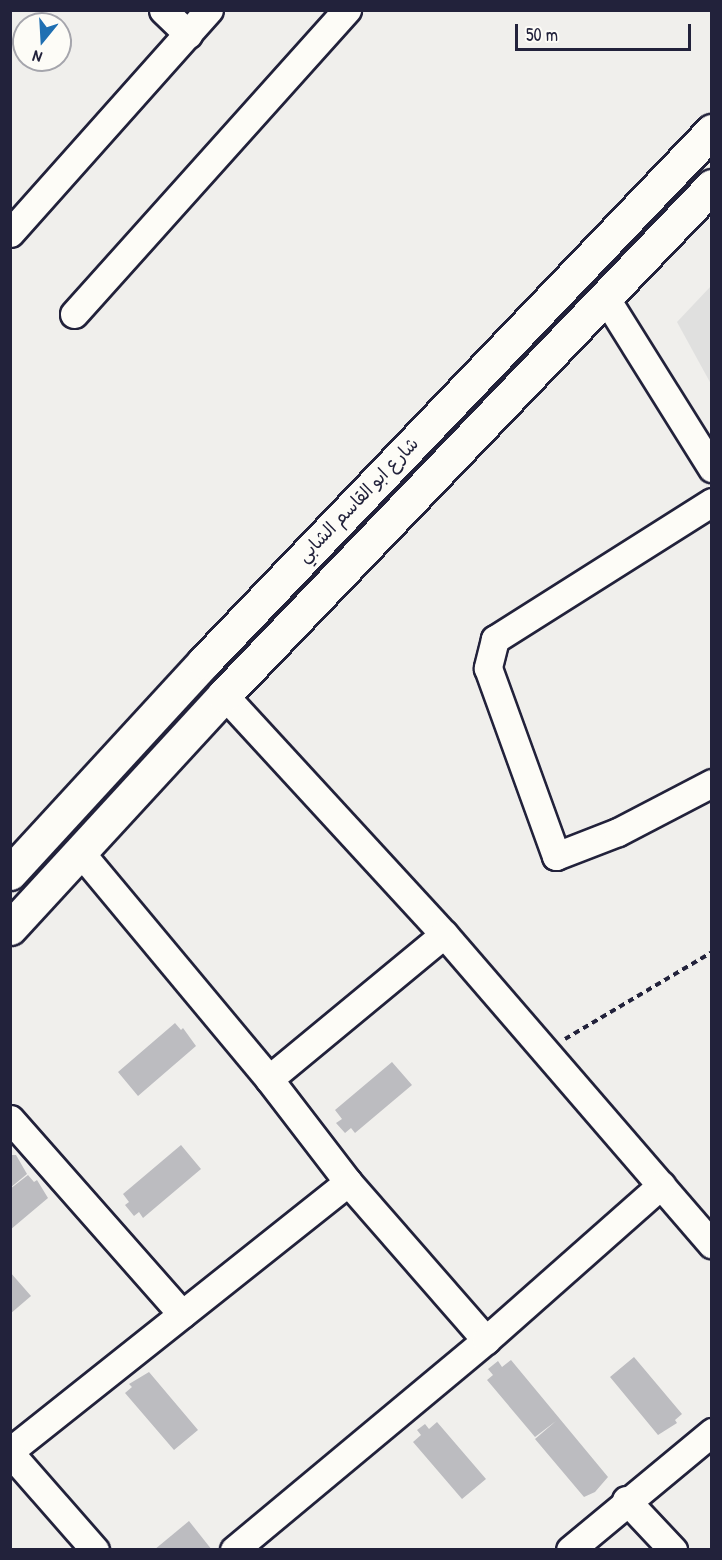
<!DOCTYPE html>
<html>
<head>
<meta charset="utf-8">
<style>
	body { margin:0 }
	#map { position:relative; width:722px; height:1560px; overflow:hidden; background:#f0efec; font-family:"Patrick Hand","Playpen Sans Arabic",sans-serif }
	div>[style] { position:absolute }
	[style*='--x'] { left:calc(var(--x)*1px); top:calc(var(--y)*1px); width:calc(var(--w)*1px); rotate:calc(var(--a)*1deg) }
	.built>* { inset:0; background:#e0e0df }
	.building>* { inset:0; background:#bcbcc0 }
	.path>* { height:4px; margin-top:-2px; transform-origin:0; background:repeating-linear-gradient(90deg,#22223b 0 6px,transparent 0 10.5px) }
	.roads { filter:drop-shadow(2px 0 #22223b) drop-shadow(-2px 0 #22223b) drop-shadow(0 2px #22223b) drop-shadow(0 -2px #22223b) }
	.street>* { height:27px; margin:-13.5px; padding:0 13.5px; transform-origin:13.5px; border-radius:13.5px; background:#fdfcf7 }
	.secondary>* { height:33px; margin:-16.5px; padding:0 16.5px; transform-origin:16.5px; border-radius:16.5px; background:#fdfcf7 }
	span { translate:-50% -50%; white-space:nowrap; text-align:center; line-height:1.15; -webkit-text-stroke:4.5px #fdfcf7; paint-order:stroke }
	.street-label { font-size:18px; color:#22223b }
	.frame { position:absolute; inset:0; border:12px solid #22223b; pointer-events:none }
	.north { position:absolute; left:12px; top:12px; width:60px; height:60px; box-sizing:border-box; background:#fdfcf7; border:2px solid #a5a5ac; border-radius:50%; rotate:198deg; font-size:16px; font-weight:700; line-height:24px; text-align:center; color:#22223b }
	.north::after { content:''; display:block; margin:auto; width:21px; height:27px; background:#1f6fb2; clip-path:polygon(50% 0,100% 100%,50% 72%,0 100%) }
	.scale { position:absolute; left:515px; top:24px; width:176px; height:27px; box-sizing:border-box; border:3px solid #22223b; border-top:0; padding-left:8px; font-size:18px; line-height:21px; white-space:nowrap; color:#22223b; -webkit-text-stroke:4px #fdfcf7; paint-order:stroke }
</style>
</head>
<body>
<div id="map">
	<div class="built">
		<i style="clip-path:polygon(711px 286px,711px 384px,677px 322px)"></i>
	</div>
	<div class="building">
		<i style="clip-path:polygon(175px 1023px,181px 1030px,183px 1028px,196px 1046px,138px 1096px,118px 1072px)"></i>
		<i style="clip-path:polygon(392px 1062px,412px 1085px,355px 1133px,351px 1128px,345px 1133px,336px 1123px,342px 1119px,335px 1110px)"></i>
		<i style="clip-path:polygon(181px 1145px,201px 1169px,143px 1218px,139px 1212px,134px 1216px,125px 1205px,129px 1202px,123px 1194px)"></i>
		<i style="clip-path:polygon(10px 1155px,16px 1155px,27px 1174px,10px 1188px)"></i>
		<i style="clip-path:polygon(28px 1175px,34px 1182px,37px 1180px,48px 1198px,10px 1230px,10px 1189px)"></i>
		<i style="clip-path:polygon(10px 1272px,31px 1296px,10px 1314px)"></i>
		<i style="clip-path:polygon(634px 1357px,682px 1414px,675px 1420px,677px 1423px,658px 1435px,610px 1377px)"></i>
		<i style="clip-path:polygon(511px 1360px,608px 1477px,595px 1492px,584px 1497px,535px 1439px,556px 1421px,535px 1437px,487px 1380px,493px 1375px,488px 1369px,498px 1361px,502px 1367px)"></i>
		<i style="clip-path:polygon(149px 1372px,198px 1430px,174px 1450px,125px 1393px,132px 1387px,129px 1384px)"></i>
		<i style="clip-path:polygon(437px 1422px,486px 1479px,462px 1499px,413px 1442px,421px 1435px,417px 1430px,425px 1424px,429px 1429px)"></i>
		<i style="clip-path:polygon(189px 1521px,212px 1550px,154px 1550px)"></i>
	</div>
	<div class="path">
		<i style="--x:565;--y:1039;--w:171;--a:-30.6"></i>
	</div>
	<div class="roads">
		<div class="street">
			<i style="--x:163;--y:10;--w:35;--a:44"></i>
			<i style="--x:10;--y:233;--w:299;--a:-48.3"></i>
			<i style="--x:605;--y:297;--w:202;--a:58"></i>
			<i style="--x:74;--y:314;--w:409;--a:-48.1"></i>
			<i style="--x:712;--y:502;--w:257;--a:147.7"></i>
			<i style="--x:495;--y:639;--w:30;--a:104"></i>
			<i style="--x:488;--y:668;--w:200;--a:70.1"></i>
			<i style="--x:556;--y:856;--w:66;--a:-21.2"></i>
			<i style="--x:618;--y:832;--w:106;--a:-27.5"></i>
			<i style="--x:224;--y:695;--w:325;--a:47.4"></i>
			<i style="--x:444;--y:934;--w:410;--a:49.2"></i>
			<i style="--x:80;--y:852;--w:295;--a:50.2"></i>
			<i style="--x:269;--y:1079;--w:130;--a:52.5"></i>
			<i style="--x:348;--y:1182;--w:210;--a:48.9"></i>
			<i style="--x:269;--y:1079;--w:227;--a:-39.6"></i>
			<i style="--x:10;--y:1119;--w:260;--a:48.6"></i>
			<i style="--x:10;--y:1451;--w:432;--a:-38.5"></i>
			<i style="--x:10;--y:1453;--w:129;--a:48.8"></i>
			<i style="--x:626;--y:1500;--w:69;--a:46.8"></i>
			<i style="--x:234;--y:1550;--w:328;--a:-39.8"></i>
			<i style="--x:486;--y:1340;--w:234;--a:-41.5"></i>
			<i style="--x:570;--y:1550;--w:185;--a:-39.7"></i>
		</div>
		<div class="secondary">
			<i style="--x:10;--y:873;--w:287;--a:-47.4"></i>
			<i style="--x:204;--y:662;--w:735;--a:-46.27"></i>
			<i style="--x:10;--y:928;--w:316;--a:-47.4"></i>
			<i style="--x:224;--y:695;--w:705;--a:-46.21"></i>
		</div>
	</div>
	<div class="street-label">
		<span style="left:358px;top:500px;rotate:-46deg">شارع ابو القاسم الشابي</span>
	</div>
	<div class="frame"></div>
	<div class="north">N</div>
	<div class="scale">50 m</div>
</div>
</body>
</html>
